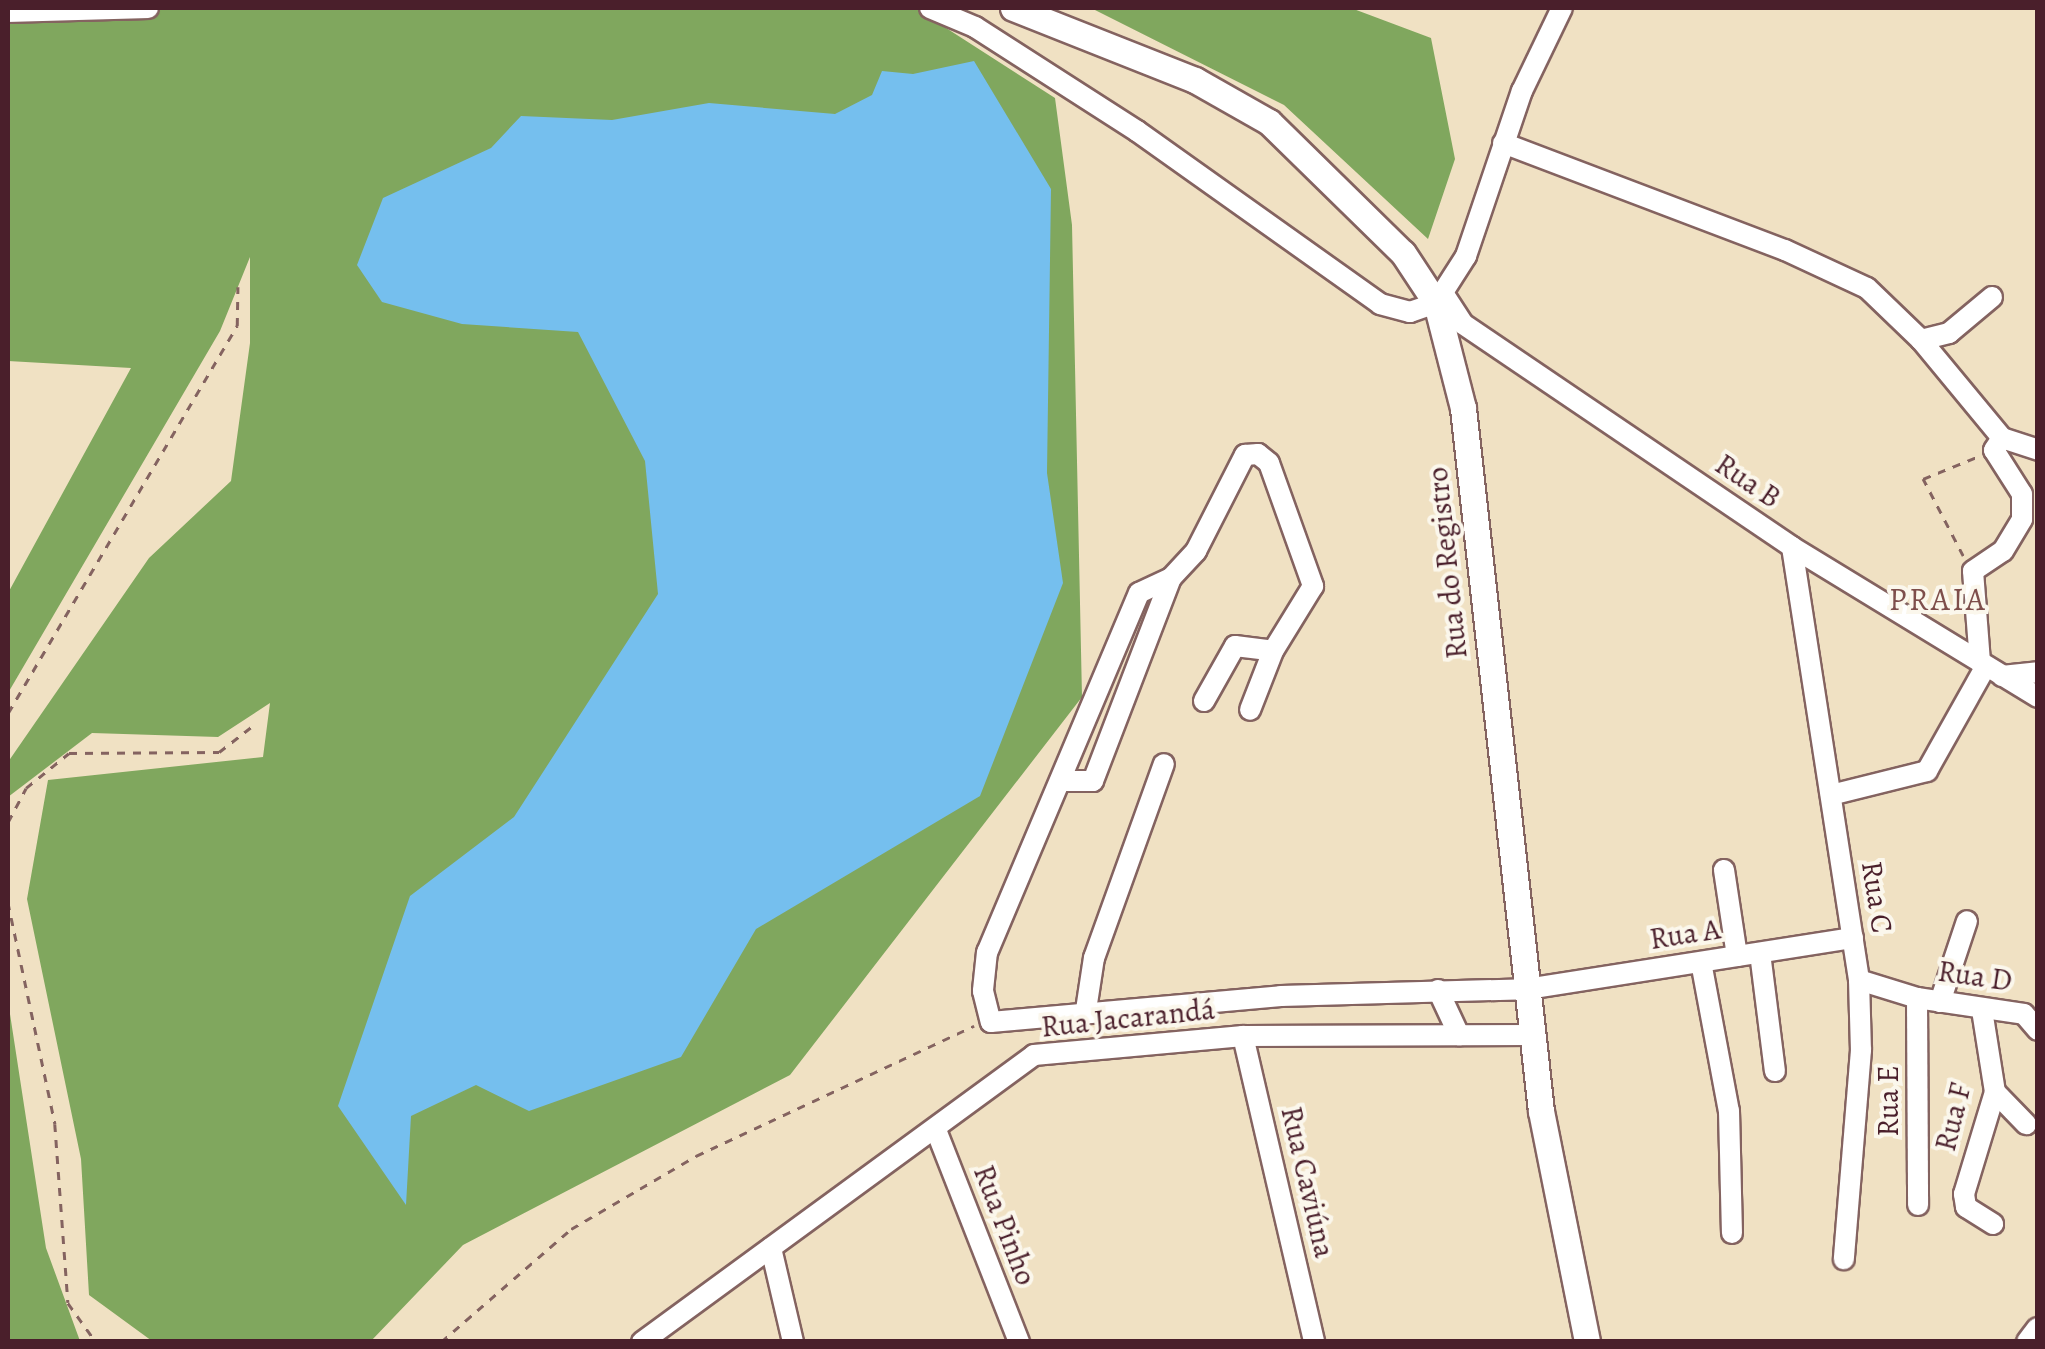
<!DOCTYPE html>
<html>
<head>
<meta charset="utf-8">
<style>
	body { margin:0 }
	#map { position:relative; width:2045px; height:1349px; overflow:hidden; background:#f0e1c3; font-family:Alegreya,serif }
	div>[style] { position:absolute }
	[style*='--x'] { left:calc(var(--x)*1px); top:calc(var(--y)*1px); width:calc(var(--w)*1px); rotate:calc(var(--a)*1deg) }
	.forest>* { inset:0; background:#80a75e }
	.water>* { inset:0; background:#75bfee }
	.path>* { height:2.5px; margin-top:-1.25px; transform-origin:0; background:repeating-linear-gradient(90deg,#846360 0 8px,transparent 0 16px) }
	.roads { filter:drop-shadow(2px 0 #846360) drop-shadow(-2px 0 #846360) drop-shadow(0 2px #846360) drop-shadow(0 -2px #846360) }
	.minor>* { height:20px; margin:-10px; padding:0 10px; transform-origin:10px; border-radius:10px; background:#fff }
	.major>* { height:25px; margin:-12.5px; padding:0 12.5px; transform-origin:12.5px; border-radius:12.5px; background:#fff }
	span { translate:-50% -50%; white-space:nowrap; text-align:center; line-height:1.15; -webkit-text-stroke:8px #fbf7ec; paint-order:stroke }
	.street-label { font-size:30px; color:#4a1f2b }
	.neighbourhood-label { font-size:32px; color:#7e4e4b; letter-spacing:2.5px }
	.frame { position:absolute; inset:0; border:10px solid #4a1f2b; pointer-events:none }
</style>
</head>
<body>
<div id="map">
	<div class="forest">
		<i style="clip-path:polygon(8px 8px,915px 8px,1055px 98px,1072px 225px,1082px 697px,790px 1075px,463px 1245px,371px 1341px,152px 1341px,89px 1295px,81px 1159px,27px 899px,48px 780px,263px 757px,270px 703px,218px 737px,92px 733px,8px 797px,8px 762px,149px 558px,231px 481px,250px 343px,250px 257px,220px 331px,8px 693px,8px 593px,131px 368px,8px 361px)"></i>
		<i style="clip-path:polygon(1091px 8px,1351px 8px,1431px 38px,1455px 159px,1428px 239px,1284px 105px)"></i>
		<i style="clip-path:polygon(8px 1001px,46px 1248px,80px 1341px,8px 1341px)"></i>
	</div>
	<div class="water">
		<i style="clip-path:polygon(974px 61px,1051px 189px,1047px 473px,1063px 583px,980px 796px,756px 929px,681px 1057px,529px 1111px,476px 1085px,411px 1116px,406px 1205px,338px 1106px,410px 896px,514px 817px,658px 594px,645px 461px,578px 332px,462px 324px,382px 302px,357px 265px,383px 198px,491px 148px,521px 116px,612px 120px,709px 103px,835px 114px,872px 95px,882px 71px,913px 74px)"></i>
	</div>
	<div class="path">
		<i style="--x:1963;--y:556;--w:87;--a:-117.5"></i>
		<i style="--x:1923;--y:479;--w:61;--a:-22.3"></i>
		<i style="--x:8;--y:713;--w:450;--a:-59.4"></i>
		<i style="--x:237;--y:326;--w:39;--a:-89"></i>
		<i style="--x:8;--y:822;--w:38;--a:-62"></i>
		<i style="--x:26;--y:788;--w:55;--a:-39.1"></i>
		<i style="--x:69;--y:753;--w:150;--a:-0.4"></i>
		<i style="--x:219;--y:752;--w:46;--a:-37.9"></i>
		<i style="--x:8;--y:902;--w:227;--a:78"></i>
		<i style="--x:55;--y:1124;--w:179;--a:85.8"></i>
		<i style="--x:68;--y:1303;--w:48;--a:54.3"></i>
		<i style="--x:441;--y:1342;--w:172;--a:-41"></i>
		<i style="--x:571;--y:1229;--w:145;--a:-30.3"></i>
		<i style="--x:696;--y:1156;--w:307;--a:-25.1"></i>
	</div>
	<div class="roads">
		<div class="minor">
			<i style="--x:930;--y:8;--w:49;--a:22.9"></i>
			<i style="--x:975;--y:27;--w:193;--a:32.7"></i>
			<i style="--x:1137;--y:131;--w:298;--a:35.4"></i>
			<i style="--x:1380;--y:304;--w:31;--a:15"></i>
			<i style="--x:1410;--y:312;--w:28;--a:-19"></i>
			<i style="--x:1436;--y:303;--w:56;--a:-57.4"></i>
			<i style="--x:1466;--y:256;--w:174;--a:-71.3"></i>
			<i style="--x:1522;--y:91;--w:92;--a:-64.3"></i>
			<i style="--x:8;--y:12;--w:140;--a:-1.6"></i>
			<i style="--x:1503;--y:143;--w:302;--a:20.8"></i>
			<i style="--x:1785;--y:250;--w:90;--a:24.9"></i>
			<i style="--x:1867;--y:288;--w:75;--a:43.9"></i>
			<i style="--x:1921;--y:340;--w:29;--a:-14"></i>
			<i style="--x:1949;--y:333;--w:56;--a:-39.9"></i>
			<i style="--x:1443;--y:293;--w:37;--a:57"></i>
			<i style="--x:1463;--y:324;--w:397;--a:34.1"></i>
			<i style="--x:1792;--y:547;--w:288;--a:31.4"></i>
			<i style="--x:1921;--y:340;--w:127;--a:50.4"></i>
			<i style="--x:2002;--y:438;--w:38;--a:18"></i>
			<i style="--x:1792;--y:547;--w:438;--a:81.2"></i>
			<i style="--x:1859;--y:980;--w:70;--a:88.4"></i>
			<i style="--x:1861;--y:1050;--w:210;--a:94.7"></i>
			<i style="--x:1171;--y:578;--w:35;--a:155"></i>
			<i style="--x:1139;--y:593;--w:390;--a:112.9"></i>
			<i style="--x:987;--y:952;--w:39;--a:96"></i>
			<i style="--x:983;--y:991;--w:32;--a:76"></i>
			<i style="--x:991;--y:1022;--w:291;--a:-5.1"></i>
			<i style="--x:1281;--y:996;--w:246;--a:-1.6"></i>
			<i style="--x:1527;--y:989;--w:330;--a:-8.9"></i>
			<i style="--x:1980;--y:662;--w:91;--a:-94.4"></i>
			<i style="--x:1973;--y:571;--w:36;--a:-34"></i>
			<i style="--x:2003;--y:551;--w:37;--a:-59"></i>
			<i style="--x:2022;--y:519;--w:25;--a:-90"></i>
			<i style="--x:2022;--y:494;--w:52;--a:-122.5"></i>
			<i style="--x:1994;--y:450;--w:14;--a:-56"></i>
			<i style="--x:2002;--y:676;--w:36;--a:-6"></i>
			<i style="--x:1204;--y:701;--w:63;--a:-60.6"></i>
			<i style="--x:1235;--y:646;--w:38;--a:7"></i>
			<i style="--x:1062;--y:781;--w:31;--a:0"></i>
			<i style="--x:1093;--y:781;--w:217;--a:-69"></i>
			<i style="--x:1171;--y:578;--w:37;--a:-47"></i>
			<i style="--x:1196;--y:551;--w:108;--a:-63"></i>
			<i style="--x:1245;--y:455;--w:13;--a:-4"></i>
			<i style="--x:1258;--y:454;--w:14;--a:39"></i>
			<i style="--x:1269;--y:463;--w:131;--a:70.3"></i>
			<i style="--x:1313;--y:586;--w:76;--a:121.6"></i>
			<i style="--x:1273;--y:651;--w:63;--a:111.3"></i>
			<i style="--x:1831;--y:795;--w:99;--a:-14"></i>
			<i style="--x:1927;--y:771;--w:120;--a:-60.7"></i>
			<i style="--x:1724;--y:870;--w:87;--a:81.4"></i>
			<i style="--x:1760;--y:953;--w:119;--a:82.8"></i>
			<i style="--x:1701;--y:962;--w:152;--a:79.4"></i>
			<i style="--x:1729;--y:1111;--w:122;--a:88.6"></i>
			<i style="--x:1859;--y:980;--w:61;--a:17.2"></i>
			<i style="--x:1917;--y:998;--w:108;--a:8.5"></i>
			<i style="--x:2024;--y:1014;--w:21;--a:49"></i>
			<i style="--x:1438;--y:990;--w:50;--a:65"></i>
			<i style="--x:1917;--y:998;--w:207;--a:89.7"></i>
			<i style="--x:1940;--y:1002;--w:85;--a:-71.6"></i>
			<i style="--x:1086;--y:1010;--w:53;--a:-81.3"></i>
			<i style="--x:1094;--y:958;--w:206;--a:-70.2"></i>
			<i style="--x:1982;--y:1010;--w:83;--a:81"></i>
			<i style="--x:1995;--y:1092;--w:107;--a:106.9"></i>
			<i style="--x:1964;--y:1194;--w:13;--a:81"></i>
			<i style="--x:1966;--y:1207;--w:32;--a:32"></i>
			<i style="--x:1243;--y:1036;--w:314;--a:76.9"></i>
			<i style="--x:1995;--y:1092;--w:45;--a:45.9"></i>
			<i style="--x:936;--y:1130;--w:228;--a:68.6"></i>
			<i style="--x:771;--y:1248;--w:97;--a:76.8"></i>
			<i style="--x:642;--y:1342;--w:486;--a:-36.2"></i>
			<i style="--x:1034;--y:1055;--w:210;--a:-5.2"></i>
			<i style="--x:1243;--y:1036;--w:289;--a:-0.2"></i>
		</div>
		<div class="major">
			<i style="--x:1013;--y:8;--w:196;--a:21.6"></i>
			<i style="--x:1195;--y:80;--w:85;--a:29.6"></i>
			<i style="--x:1269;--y:122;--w:187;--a:44.4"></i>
			<i style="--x:1403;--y:253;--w:60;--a:56.6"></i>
			<i style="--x:1436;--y:303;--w:108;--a:75.6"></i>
			<i style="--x:1463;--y:408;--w:707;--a:83.67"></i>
			<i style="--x:1541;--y:1111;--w:236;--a:78.7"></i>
			<i style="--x:2029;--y:1342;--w:15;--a:-53"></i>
		</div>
	</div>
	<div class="street-label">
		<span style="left:1748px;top:481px;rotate:34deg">Rua B</span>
		<span style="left:1447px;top:563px;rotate:-96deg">Rua do Registro</span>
		<span style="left:1877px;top:897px;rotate:81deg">Rua C</span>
		<span style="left:1685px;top:934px;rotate:-9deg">Rua A</span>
		<span style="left:1975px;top:976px;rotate:8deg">Rua D</span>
		<span style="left:1128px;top:1018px;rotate:-6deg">Rua Jacarandá</span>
		<span style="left:1888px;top:1101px;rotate:-90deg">Rua E</span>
		<span style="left:1953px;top:1117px;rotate:-76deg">Rua F</span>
		<span style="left:1308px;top:1182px;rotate:77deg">Rua Caviúna</span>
		<span style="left:1005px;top:1225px;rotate:69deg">Rua Pinho</span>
	</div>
	<div class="neighbourhood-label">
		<span style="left:1938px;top:599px">PRAIA</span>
	</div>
	<div class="frame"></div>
</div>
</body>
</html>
